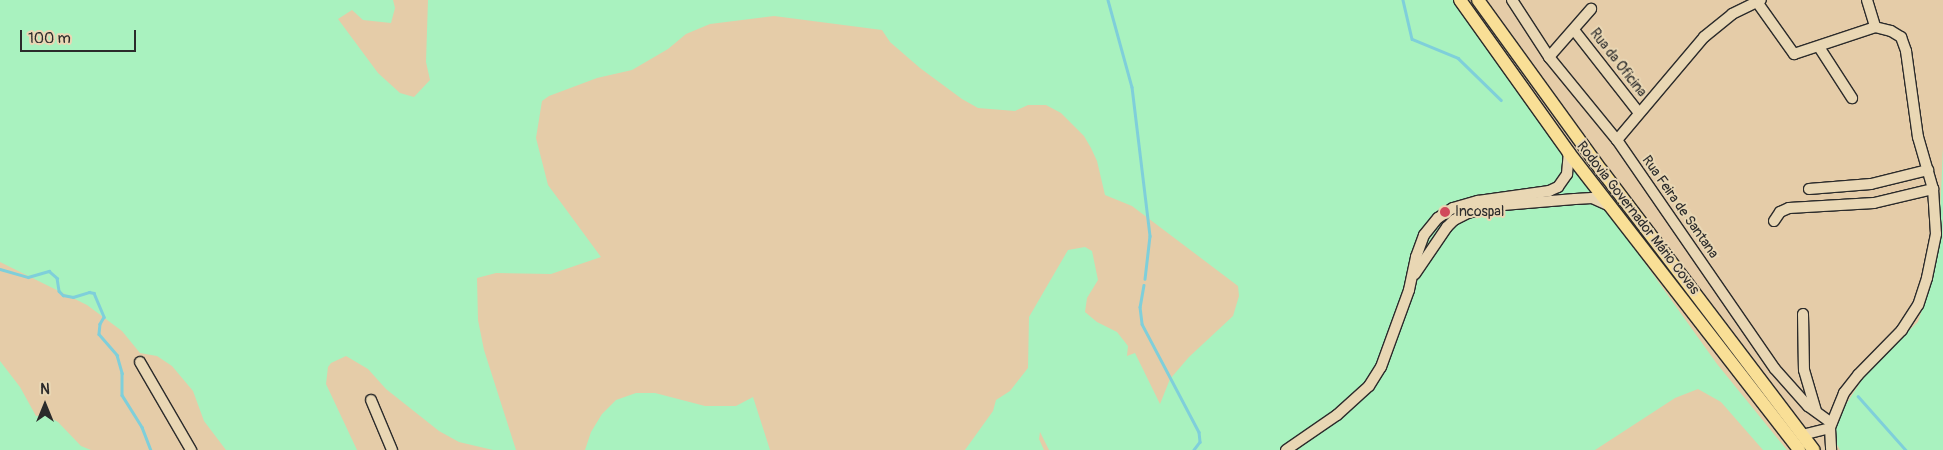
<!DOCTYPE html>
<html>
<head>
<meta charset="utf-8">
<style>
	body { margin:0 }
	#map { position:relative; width:1943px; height:450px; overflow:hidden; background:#e5cca8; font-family:Pangolin,sans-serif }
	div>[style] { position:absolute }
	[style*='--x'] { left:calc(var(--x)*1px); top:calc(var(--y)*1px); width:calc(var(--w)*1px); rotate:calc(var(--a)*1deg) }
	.green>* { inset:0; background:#a9f2bf }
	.stream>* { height:2.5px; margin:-1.25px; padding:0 1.25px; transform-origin:1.25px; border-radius:1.25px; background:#7fcfda }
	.roads { filter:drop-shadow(1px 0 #2b2b2b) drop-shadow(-1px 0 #2b2b2b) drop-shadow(0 1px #2b2b2b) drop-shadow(0 -1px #2b2b2b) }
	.minor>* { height:10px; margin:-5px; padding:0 5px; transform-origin:5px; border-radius:5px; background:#e9d7b4 }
	.major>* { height:12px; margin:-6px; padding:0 6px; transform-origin:6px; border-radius:6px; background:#f9df96 }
	.dots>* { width:14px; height:14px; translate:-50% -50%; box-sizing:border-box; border:2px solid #e9d7b4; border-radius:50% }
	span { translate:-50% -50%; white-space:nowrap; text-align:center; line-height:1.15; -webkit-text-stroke:4px #e9d7b4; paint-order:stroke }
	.street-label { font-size:14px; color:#2b2b2b }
	.poi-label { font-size:14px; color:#2b2b2b }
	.left { translate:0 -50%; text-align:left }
	.north { position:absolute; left:20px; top:380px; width:50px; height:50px; -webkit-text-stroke:4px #e9d7b4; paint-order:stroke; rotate:0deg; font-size:14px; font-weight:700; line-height:20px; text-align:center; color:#2b2b2b }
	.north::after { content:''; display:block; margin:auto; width:18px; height:22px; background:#2b2b2b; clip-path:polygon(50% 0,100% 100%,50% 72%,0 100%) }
	.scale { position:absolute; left:20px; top:30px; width:116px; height:22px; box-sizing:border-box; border:2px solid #2b2b2b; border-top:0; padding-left:6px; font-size:15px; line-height:18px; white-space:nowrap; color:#2b2b2b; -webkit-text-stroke:4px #e9d7b4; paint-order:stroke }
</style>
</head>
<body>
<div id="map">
	<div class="green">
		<i style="clip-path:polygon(0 0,393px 0,395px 8px,391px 23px,363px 20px,352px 10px,338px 19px,378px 73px,400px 93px,414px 97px,430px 80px,426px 62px,428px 0,1457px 0,1717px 364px,1787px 450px,1763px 450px,1721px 402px,1698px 389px,1675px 398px,1595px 450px,1049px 450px,1040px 432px,1039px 439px,1044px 450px,965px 450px,993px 411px,996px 400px,1010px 391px,1028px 368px,1029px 317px,1068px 250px,1085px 247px,1092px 251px,1098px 280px,1087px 298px,1085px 312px,1097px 322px,1117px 332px,1128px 346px,1127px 356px,1135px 353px,1160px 404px,1170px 379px,1189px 357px,1233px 316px,1239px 296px,1238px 286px,1132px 206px,1105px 195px,1097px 161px,1091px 148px,1084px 136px,1061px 113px,1046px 105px,1028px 105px,1015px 111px,978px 108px,962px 99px,920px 68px,890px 42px,882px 30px,774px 16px,710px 24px,686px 34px,668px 49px,632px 70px,597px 78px,549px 96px,542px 101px,536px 138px,548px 185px,601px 257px,551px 274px,496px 273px,477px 278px,478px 320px,484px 350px,516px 450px,493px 450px,459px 442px,439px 431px,386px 389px,368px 369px,346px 356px,331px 363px,328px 367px,326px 384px,357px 450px,226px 450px,204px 421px,193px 391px,172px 366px,157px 356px,140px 353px,122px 331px,87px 305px,0 262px)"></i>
		<i style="clip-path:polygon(1943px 147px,1943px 450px,1840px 450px,1835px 441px,1836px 420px,1863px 378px,1888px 350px,1918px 322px,1929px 288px,1940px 216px)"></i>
		<i style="clip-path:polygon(0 361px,20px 387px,36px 416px,45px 415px,58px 422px,81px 446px,91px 450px,0 450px)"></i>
		<i style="clip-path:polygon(636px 393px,655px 393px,705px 406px,736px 406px,753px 397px,770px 450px,585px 450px,591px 432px,602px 414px,616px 400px)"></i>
	</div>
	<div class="stream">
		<i style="--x:1108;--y:0;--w:90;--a:74.6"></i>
		<i style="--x:1132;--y:87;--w:150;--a:83.1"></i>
		<i style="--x:1150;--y:236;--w:43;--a:96.6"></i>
		<i style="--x:1403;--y:0;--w:40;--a:77"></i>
		<i style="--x:1412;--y:39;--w:50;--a:22.4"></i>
		<i style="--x:1458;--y:58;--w:60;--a:44.3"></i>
		<i style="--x:0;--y:269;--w:29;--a:16"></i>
		<i style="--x:28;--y:277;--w:22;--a:-16"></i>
		<i style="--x:49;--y:271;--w:11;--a:41"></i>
		<i style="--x:57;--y:278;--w:13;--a:81"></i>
		<i style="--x:59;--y:291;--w:6;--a:45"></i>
		<i style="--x:63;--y:295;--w:10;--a:11"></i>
		<i style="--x:73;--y:297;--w:17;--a:-17"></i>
		<i style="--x:89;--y:292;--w:5;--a:11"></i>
		<i style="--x:94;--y:293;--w:26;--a:67"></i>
		<i style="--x:104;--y:317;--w:8;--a:120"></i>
		<i style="--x:100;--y:324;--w:10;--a:96"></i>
		<i style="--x:99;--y:334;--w:28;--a:49"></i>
		<i style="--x:117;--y:355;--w:19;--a:74"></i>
		<i style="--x:122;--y:373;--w:22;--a:90"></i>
		<i style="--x:122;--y:395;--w:38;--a:58"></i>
		<i style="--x:142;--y:427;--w:25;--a:69"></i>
		<i style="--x:1144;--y:285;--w:22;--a:100"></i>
		<i style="--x:1140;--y:307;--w:17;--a:83"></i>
		<i style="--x:1142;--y:324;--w:122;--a:62.2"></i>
		<i style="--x:1199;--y:432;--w:10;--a:84"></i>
		<i style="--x:1200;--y:442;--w:10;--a:127"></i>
		<i style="--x:1858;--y:396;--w:72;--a:48.4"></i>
	</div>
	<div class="roads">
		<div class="minor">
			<i style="--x:1512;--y:0;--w:68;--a:57"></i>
			<i style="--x:1549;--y:57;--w:107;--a:50.7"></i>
			<i style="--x:1617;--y:140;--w:278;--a:55.4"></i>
			<i style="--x:1775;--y:369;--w:50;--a:48.3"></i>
			<i style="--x:1808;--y:406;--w:29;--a:36"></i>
			<i style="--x:1867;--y:0;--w:28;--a:73"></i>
			<i style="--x:1757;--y:2;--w:64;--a:54.6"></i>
			<i style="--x:1794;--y:54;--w:85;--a:-18.4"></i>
			<i style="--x:1875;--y:27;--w:16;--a:14"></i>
			<i style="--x:1891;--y:31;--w:12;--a:31"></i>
			<i style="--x:1901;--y:37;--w:15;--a:70"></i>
			<i style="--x:1906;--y:51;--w:87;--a:82.1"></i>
			<i style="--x:1918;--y:137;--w:54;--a:73.9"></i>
			<i style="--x:1933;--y:189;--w:45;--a:86.2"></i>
			<i style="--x:1936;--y:234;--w:45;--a:101.6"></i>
			<i style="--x:1927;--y:278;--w:28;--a:108"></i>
			<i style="--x:1918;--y:305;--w:30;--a:123"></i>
			<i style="--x:1902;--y:330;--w:63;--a:134.4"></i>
			<i style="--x:1858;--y:375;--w:23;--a:128"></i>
			<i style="--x:1844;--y:393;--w:38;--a:112"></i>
			<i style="--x:1830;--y:428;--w:22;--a:87"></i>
			<i style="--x:1574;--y:30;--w:105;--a:51.9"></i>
			<i style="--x:1819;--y:47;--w:61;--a:57.1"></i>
			<i style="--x:1549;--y:57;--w:64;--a:-48.8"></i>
			<i style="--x:1617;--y:140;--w:135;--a:-49.8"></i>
			<i style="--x:1704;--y:37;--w:36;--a:-39"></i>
			<i style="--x:1732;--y:14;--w:32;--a:-26"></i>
			<i style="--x:1809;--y:189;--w:62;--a:-4.6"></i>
			<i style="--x:1871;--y:184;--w:59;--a:-13.8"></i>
			<i style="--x:1774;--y:221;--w:11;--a:-56"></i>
			<i style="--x:1780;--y:212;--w:10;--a:-24"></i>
			<i style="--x:1789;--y:208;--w:85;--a:-3.4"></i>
			<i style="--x:1874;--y:203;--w:61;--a:-13.3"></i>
			<i style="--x:1415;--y:274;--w:57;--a:-55.8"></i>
			<i style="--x:1447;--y:227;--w:10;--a:-45"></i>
			<i style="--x:1454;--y:220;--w:16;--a:-27"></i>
			<i style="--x:1468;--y:213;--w:36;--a:-13"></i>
			<i style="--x:1503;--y:205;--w:72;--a:-4.8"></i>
			<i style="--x:1575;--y:199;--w:17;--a:-3"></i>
			<i style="--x:1592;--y:198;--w:17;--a:24"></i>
			<i style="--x:1803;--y:314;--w:56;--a:89"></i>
			<i style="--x:1804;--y:370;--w:43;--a:73.7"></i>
			<i style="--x:140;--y:362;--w:102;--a:59.9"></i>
			<i style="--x:371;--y:400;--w:54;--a:67.2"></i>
			<i style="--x:1802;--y:435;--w:29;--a:-14"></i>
			<i style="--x:1286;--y:450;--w:62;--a:-34.5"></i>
			<i style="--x:1337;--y:415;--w:43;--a:-42.2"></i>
			<i style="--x:1369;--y:386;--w:22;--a:-58"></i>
			<i style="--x:1381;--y:367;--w:82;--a:-70"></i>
			<i style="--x:1409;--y:290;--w:34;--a:-78"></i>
			<i style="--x:1416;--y:257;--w:23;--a:-70"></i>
			<i style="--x:1424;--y:235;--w:22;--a:-51"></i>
			<i style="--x:1438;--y:218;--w:18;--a:-34"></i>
			<i style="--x:1453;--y:208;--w:26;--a:-16"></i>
			<i style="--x:1478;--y:201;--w:72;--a:-8"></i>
			<i style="--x:1549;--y:191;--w:10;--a:-24"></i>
			<i style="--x:1558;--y:187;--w:16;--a:-55"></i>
			<i style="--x:1567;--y:174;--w:21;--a:-85"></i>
		</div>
		<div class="major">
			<i style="--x:1460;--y:0;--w:188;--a:54.5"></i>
			<i style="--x:1569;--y:153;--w:376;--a:52.2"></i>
			<i style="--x:1478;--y:0;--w:211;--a:54.1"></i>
			<i style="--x:1602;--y:171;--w:350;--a:52.8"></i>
		</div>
	</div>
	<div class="dots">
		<i style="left:1445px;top:212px;background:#d1495b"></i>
	</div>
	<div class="street-label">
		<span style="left:1618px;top:63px;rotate:52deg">Rua da Oficina</span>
		<span style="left:1680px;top:207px;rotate:55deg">Rua Feira de Santana</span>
		<span style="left:1638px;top:218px;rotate:52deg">Rodovia Governador Mário Covas</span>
	</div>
	<div class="poi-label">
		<span class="left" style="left:1455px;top:212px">Incospal</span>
	</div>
	<div class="north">N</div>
	<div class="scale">100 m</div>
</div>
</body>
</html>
